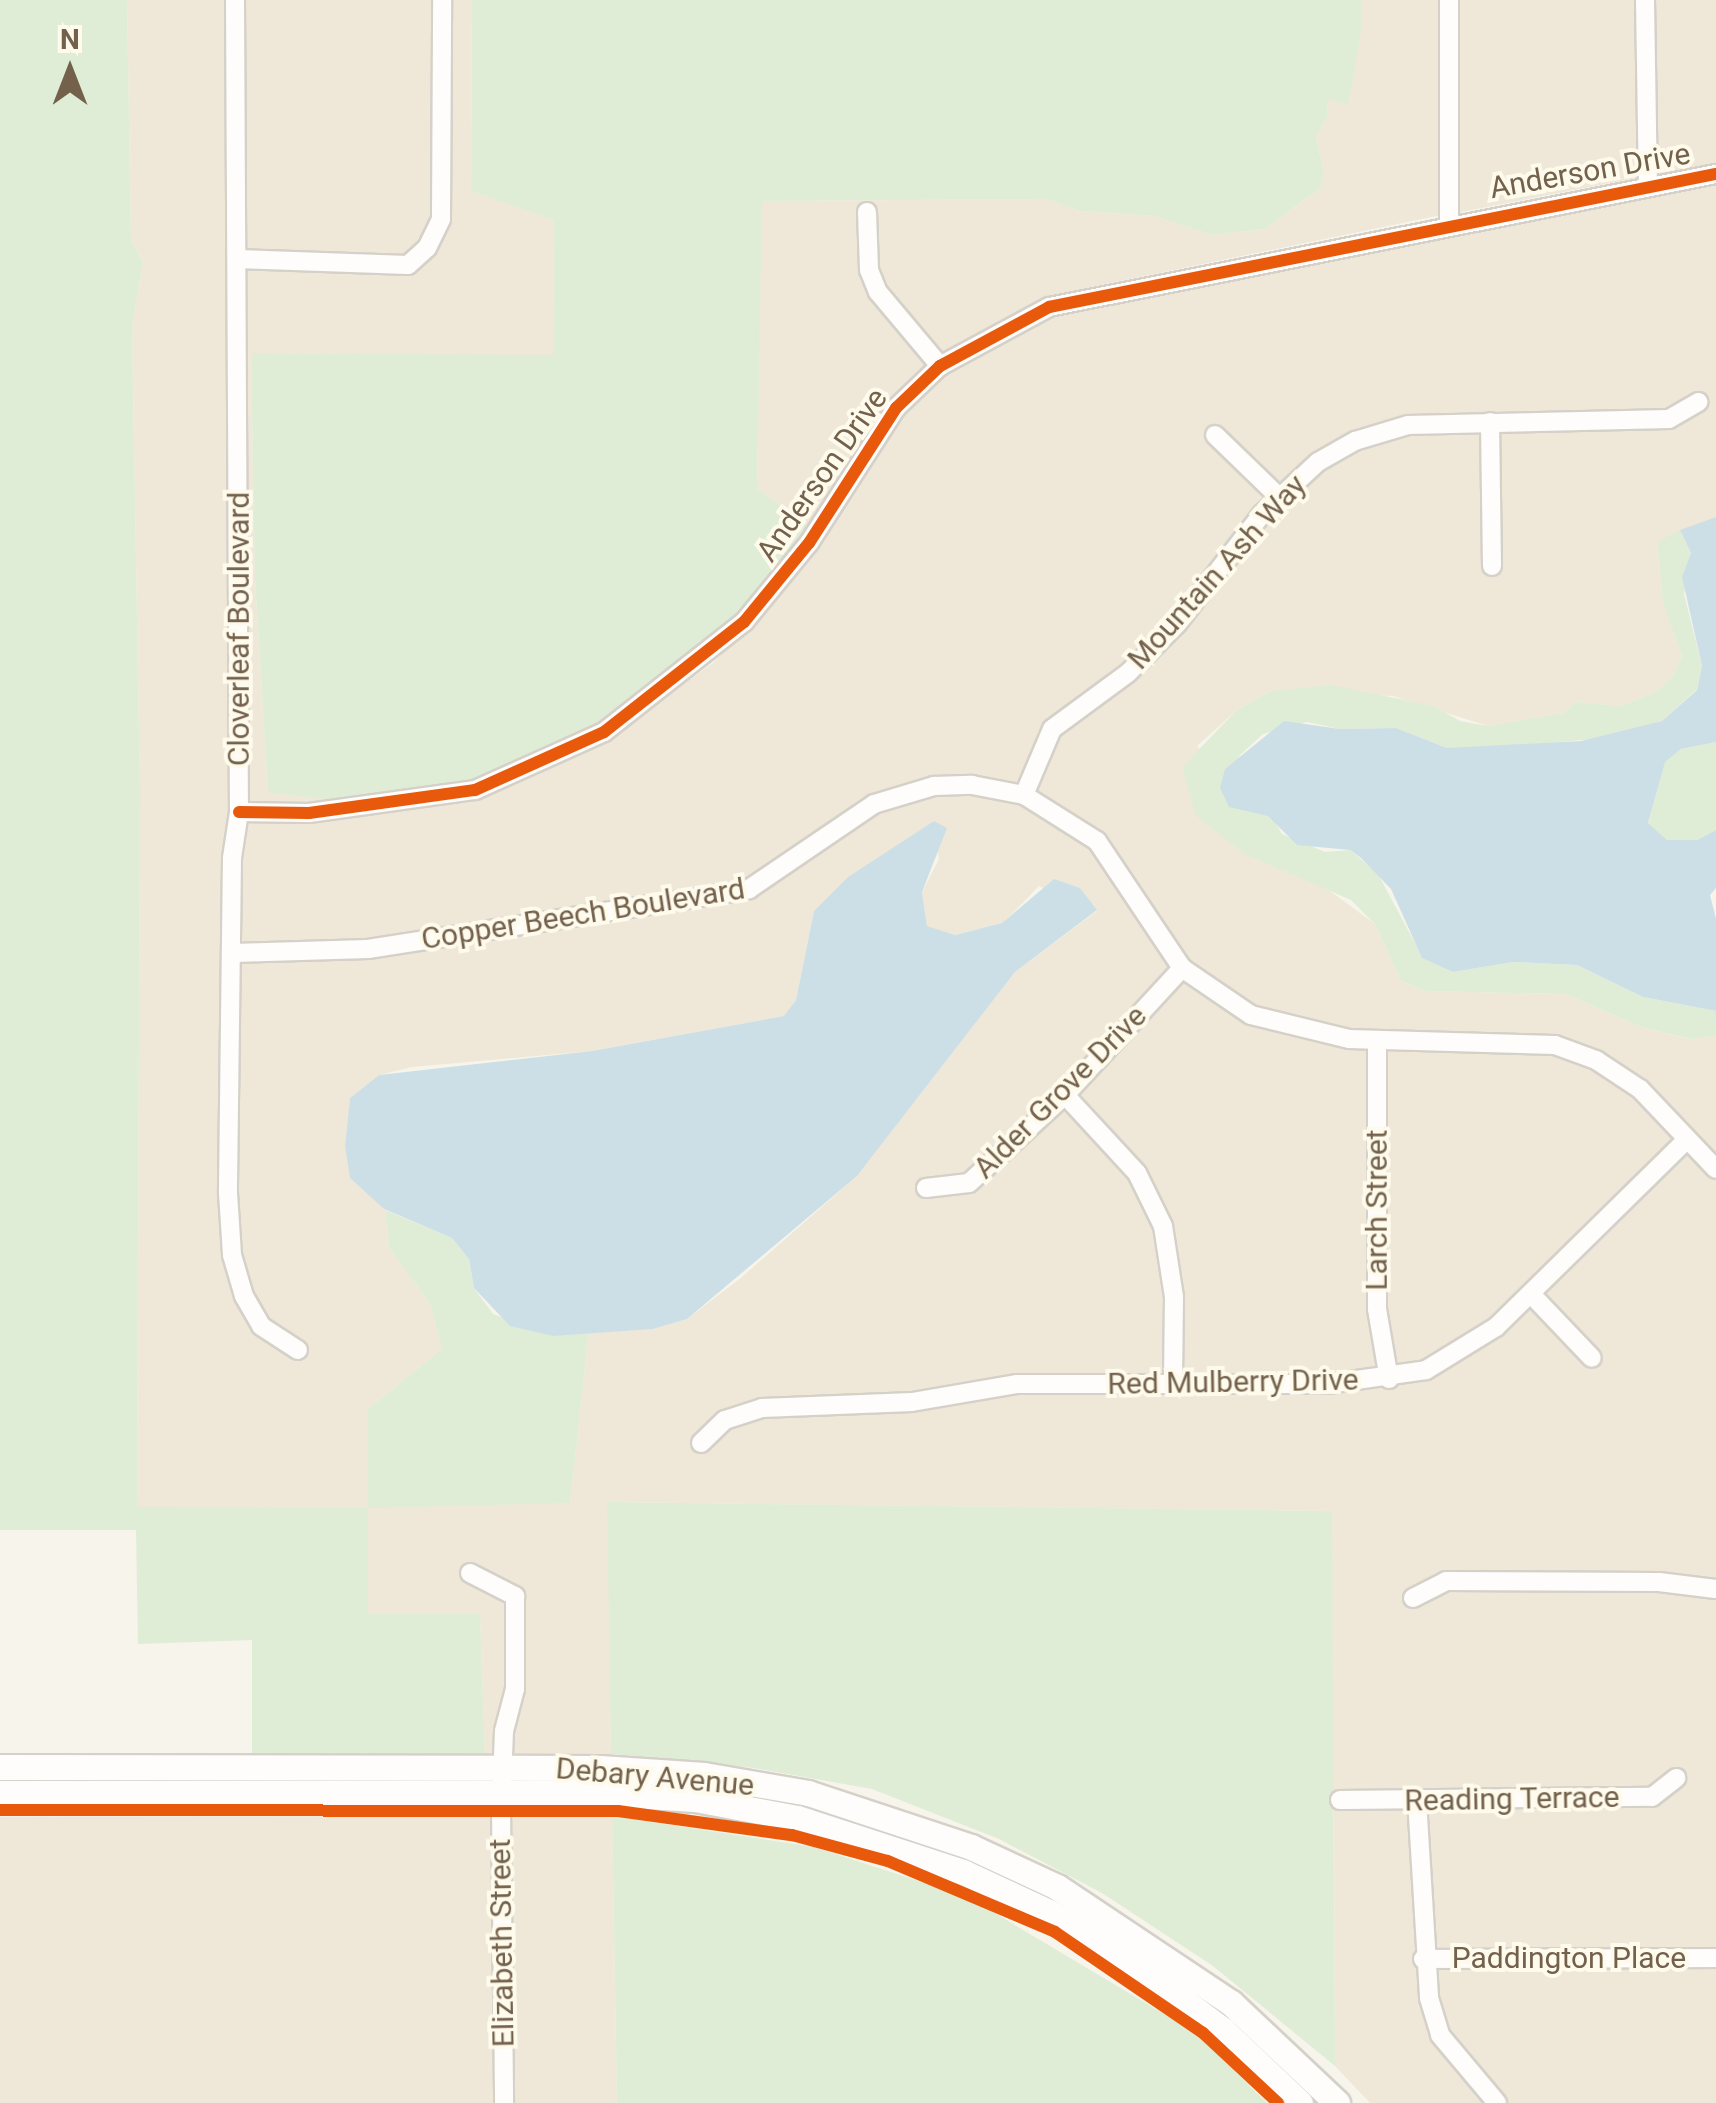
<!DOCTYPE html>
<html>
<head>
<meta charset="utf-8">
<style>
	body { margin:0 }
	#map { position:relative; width:1716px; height:2103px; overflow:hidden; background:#f6f4eb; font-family:Roboto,sans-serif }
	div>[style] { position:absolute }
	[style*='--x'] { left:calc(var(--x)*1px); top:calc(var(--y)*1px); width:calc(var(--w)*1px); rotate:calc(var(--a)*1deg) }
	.residential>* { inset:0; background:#efe8d8 }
	.green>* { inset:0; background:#dfedd6 }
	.water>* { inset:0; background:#cddfe6 }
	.roads { filter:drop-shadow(2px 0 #d5d1c9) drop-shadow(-2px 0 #d5d1c9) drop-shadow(0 2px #d5d1c9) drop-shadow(0 -2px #d5d1c9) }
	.street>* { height:18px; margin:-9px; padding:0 9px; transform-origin:9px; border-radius:9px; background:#fefdfc }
	.secondary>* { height:25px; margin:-12.5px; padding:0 12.5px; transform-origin:12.5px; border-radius:12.5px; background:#fefdfc }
	.cycleway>* { height:12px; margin:-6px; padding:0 6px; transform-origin:6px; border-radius:6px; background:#e8590c }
	span { translate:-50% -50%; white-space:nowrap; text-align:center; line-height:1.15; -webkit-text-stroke:8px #fefaec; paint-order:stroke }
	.street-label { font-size:30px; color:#73614c }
	.north { position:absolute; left:20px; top:20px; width:100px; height:100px; -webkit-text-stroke:8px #fefaec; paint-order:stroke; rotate:0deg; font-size:28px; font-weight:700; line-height:40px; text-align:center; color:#73614c }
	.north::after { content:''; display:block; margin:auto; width:35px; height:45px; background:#73614c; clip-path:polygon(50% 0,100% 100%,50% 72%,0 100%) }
</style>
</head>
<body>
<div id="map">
	<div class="residential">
		<i style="clip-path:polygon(evenodd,127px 0,228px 0,232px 819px,310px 821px,476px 798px,607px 739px,713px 663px,749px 628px,901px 414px,944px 372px,1051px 314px,1716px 182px,1716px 517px,1657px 542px,1663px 604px,1682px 656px,1673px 676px,1654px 693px,1620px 706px,1577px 702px,1563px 713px,1488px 726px,1393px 696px,1271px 691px,1237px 710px,1197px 746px,1319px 883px,1375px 924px,1401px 981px,1425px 991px,1566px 994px,1641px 1027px,1689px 1039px,1716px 1036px,1716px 1581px,1443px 1574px,1404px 1595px,1410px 1609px,1448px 1589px,1658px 1590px,1716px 1597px,1716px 1949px,1429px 1950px,1425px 1808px,1652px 1806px,1686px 1780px,1678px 1767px,1649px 1789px,1333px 1792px,1331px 1511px,608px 1502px,611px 1754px,510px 1754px,518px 1589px,467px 1562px,461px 1577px,507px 1601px,507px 1688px,496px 1754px,485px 1754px,480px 1615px,368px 1614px,368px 1508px,137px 1508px,140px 790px,132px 325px,143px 262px,131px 240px,127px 0,933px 822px,939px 859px,922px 892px,927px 926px,954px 935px,1003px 923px,1039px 886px,1097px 911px,1015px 972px,857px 1176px,742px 1277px,687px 1319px,653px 1329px,589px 1331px,570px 1503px,368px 1409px,442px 1349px,430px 1304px,389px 1248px,385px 1210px,345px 1146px,350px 1098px,379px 1075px,412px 1067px,592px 1051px,785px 1016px,796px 1000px,814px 911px,933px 822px)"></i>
		<i style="clip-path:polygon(243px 0,435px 0,434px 217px,406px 256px,245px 251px)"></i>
		<i style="clip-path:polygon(449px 0,472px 0,471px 191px,554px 219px,553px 356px,251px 353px,255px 580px,268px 791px,342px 801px,246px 804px,245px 267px,430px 258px,437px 249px)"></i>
		<i style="clip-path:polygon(1361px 0,1442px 0,1441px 215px,1086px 288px,1002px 319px,941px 356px,884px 288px,876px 268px,874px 204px,860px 204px,862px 270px,872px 296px,929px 365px,890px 403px,810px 527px,757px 488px,761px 201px,1047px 199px,1080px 211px,1154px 216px,1212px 235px,1264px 229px,1321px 188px,1324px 174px,1316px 137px,1327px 117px,1328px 98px,1348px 105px)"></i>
		<i style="clip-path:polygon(1456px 0,1638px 0,1641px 177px,1456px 213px)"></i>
		<i style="clip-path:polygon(1652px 0,1716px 0,1716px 165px,1655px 175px)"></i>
		<i style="clip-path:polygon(1334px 1808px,1410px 1808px,1422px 2001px,1434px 2041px,1485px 2103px,1370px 2103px,1335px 2066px)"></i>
		<i style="clip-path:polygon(494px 1816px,497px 2103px,0 2103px,0 1817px)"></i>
		<i style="clip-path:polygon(508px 1816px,612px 1816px,617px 2103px,511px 2103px)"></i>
		<i style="clip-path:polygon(1716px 1966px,1716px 2103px,1508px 2103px,1446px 2032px,1431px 1967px)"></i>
	</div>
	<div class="green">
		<i style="clip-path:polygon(0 0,127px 0,131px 240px,143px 262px,132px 325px,140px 790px,137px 1507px,368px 1508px,368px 1409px,442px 1349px,430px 1304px,389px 1248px,385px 1210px,452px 1238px,469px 1259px,474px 1288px,493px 1314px,553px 1336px,589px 1331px,570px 1503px,368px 1508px,368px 1614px,480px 1614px,485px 1754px,252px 1754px,252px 1640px,138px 1644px,136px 1530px,0 1530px)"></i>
		<i style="clip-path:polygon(472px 0,1361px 0,1362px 26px,1348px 106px,1328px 99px,1327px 117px,1316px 137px,1324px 174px,1321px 188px,1264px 229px,1212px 235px,1154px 216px,1080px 211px,1047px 199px,762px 201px,757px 488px,810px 527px,738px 616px,600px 725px,473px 782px,342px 801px,268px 792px,255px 579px,251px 353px,553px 355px,554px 220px,471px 191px)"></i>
		<i style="clip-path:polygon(1680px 530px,1691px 553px,1684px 594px,1702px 666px,1697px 689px,1662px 721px,1605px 738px,1491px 748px,1447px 748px,1396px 728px,1340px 729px,1307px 722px,1263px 734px,1239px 756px,1282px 834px,1325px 852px,1350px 850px,1378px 874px,1423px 958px,1453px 972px,1513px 962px,1577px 965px,1643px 997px,1716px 1011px,1716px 1036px,1690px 1039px,1641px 1027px,1566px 994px,1425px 991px,1401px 981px,1375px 924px,1351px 900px,1244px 854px,1196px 816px,1182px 767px,1237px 710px,1271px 691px,1331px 685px,1434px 706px,1460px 721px,1488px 726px,1563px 713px,1577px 702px,1620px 706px,1654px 693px,1673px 676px,1682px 656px,1663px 604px,1657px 542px)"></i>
		<i style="clip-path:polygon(1716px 742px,1716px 830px,1697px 840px,1667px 840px,1648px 824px,1664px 762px,1681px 749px)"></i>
		<i style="clip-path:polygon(607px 1502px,1332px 1511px,1335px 2066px,1213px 1966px,1102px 1893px,999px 1839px,872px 1789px,754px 1768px,611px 1754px)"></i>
		<i style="clip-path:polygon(612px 1816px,814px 1847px,968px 1897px,1196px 2033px,1267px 2103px,617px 2103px)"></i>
	</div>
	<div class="water">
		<i style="clip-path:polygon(1716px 517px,1716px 742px,1681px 749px,1665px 762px,1648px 823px,1667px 840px,1697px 840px,1716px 830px,1716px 888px,1710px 895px,1716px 919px,1716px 1011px,1643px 997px,1577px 965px,1513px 962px,1453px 972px,1422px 958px,1391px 889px,1361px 858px,1350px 850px,1297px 845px,1268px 816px,1229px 807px,1220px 788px,1225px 769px,1284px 721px,1340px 729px,1396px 728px,1447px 748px,1581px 741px,1662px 721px,1697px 690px,1702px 666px,1682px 577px,1691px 553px,1680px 530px)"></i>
		<i style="clip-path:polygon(934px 821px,947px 828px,922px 892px,927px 926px,955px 935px,1002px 923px,1054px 879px,1080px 888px,1097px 910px,1015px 972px,857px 1176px,687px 1319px,653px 1329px,553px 1336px,510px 1326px,474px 1288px,469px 1259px,452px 1238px,384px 1209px,350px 1178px,345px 1146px,350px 1098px,379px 1075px,592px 1051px,784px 1016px,796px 1000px,814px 911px,848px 877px)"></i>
	</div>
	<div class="roads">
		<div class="street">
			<i style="--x:235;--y:0;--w:812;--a:89.72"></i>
			<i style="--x:239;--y:812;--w:47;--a:98.7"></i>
			<i style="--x:232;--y:858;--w:335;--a:90.7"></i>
			<i style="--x:228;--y:1193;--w:62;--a:86.3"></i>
			<i style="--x:232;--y:1255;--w:43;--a:73.7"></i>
			<i style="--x:244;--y:1296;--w:34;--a:60"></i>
			<i style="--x:261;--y:1326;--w:44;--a:33"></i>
			<i style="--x:1645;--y:0;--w:184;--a:89.1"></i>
			<i style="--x:867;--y:212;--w:58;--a:88"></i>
			<i style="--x:869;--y:270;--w:24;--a:68"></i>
			<i style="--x:878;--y:292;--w:97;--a:50"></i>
			<i style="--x:1449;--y:222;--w:222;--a:-90"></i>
			<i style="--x:237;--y:259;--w:171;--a:2"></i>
			<i style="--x:408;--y:265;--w:25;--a:-42"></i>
			<i style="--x:427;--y:248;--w:32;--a:-64"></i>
			<i style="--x:441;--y:219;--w:219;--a:-89.7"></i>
			<i style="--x:1490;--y:422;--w:144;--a:89.2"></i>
			<i style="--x:1215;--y:435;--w:88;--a:44.1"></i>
			<i style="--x:1024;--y:795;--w:72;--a:-67"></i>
			<i style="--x:1052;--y:729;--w:94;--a:-36.4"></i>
			<i style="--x:1128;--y:673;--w:69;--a:-45"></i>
			<i style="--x:1177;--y:624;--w:139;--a:-52.3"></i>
			<i style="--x:1262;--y:514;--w:76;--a:-42.9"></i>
			<i style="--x:1318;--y:462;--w:43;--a:-29.6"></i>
			<i style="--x:1355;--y:441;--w:55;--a:-16.8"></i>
			<i style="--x:1408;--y:425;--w:261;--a:-1.3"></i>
			<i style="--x:1669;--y:419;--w:34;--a:-30"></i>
			<i style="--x:239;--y:812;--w:70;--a:0.8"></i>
			<i style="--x:309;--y:813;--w:168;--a:-7.9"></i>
			<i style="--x:475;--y:790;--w:141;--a:-24.2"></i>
			<i style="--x:604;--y:732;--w:178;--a:-38.2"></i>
			<i style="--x:744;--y:622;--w:102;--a:-50.6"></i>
			<i style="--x:809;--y:543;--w:161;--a:-57.2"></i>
			<i style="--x:896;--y:408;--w:61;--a:-43.7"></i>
			<i style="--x:940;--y:366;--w:124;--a:-28.4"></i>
			<i style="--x:1049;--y:307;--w:680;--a:-11.28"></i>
			<i style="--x:233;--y:953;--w:135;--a:-1.7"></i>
			<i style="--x:368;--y:949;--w:386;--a:-8.9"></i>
			<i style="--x:749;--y:889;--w:151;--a:-34.2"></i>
			<i style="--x:874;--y:804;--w:63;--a:-16.7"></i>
			<i style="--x:934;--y:786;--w:38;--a:-2"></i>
			<i style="--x:972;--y:785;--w:53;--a:10.9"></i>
			<i style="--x:1024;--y:795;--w:86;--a:32.2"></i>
			<i style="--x:1097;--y:841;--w:153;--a:56.2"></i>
			<i style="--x:1182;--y:968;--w:83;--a:34.3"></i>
			<i style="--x:1251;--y:1015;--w:101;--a:13.8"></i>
			<i style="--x:1349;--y:1039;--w:206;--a:1.7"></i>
			<i style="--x:1555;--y:1045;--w:44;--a:20.1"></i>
			<i style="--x:1596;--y:1060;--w:53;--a:33.4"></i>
			<i style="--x:1640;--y:1089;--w:110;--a:46.5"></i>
			<i style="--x:1377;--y:1041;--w:268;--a:90"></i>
			<i style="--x:1377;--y:1309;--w:71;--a:80.3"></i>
			<i style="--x:1065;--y:1095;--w:106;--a:47.3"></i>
			<i style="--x:1137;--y:1173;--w:59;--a:63.9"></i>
			<i style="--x:1163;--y:1226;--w:72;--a:81.2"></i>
			<i style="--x:1174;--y:1297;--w:87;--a:90.7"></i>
			<i style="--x:926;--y:1188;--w:43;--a:-6.6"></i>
			<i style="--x:969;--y:1183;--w:130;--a:-42.5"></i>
			<i style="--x:1065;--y:1095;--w:173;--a:-47.3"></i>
			<i style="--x:1531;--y:1294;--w:88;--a:46.4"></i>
			<i style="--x:701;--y:1443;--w:33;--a:-44"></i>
			<i style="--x:725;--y:1420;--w:39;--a:-18"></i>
			<i style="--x:762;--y:1408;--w:150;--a:-2.3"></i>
			<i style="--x:912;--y:1402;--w:107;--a:-9.7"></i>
			<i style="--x:1017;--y:1384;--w:311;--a:0"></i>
			<i style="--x:1328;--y:1384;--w:99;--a:-8.1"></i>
			<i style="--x:1426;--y:1370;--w:82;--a:-31.6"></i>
			<i style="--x:1496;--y:1327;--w:268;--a:-44.5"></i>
			<i style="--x:470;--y:1573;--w:51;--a:27.1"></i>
			<i style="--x:515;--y:1596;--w:93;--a:90"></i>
			<i style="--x:515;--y:1689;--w:43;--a:104.7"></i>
			<i style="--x:504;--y:1731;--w:76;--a:92.3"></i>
			<i style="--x:501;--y:1807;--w:296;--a:89.4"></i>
			<i style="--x:1413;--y:1598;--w:37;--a:-27"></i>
			<i style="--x:1446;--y:1581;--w:213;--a:0.3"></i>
			<i style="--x:1659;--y:1582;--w:57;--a:7"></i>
			<i style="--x:1340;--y:1800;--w:312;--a:-0.6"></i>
			<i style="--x:1652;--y:1797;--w:31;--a:-38"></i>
			<i style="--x:1417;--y:1800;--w:198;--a:86.5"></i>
			<i style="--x:1429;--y:1998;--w:39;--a:73"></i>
			<i style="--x:1440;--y:2035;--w:89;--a:50"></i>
			<i style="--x:1423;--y:1959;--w:293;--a:-0.2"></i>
		</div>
		<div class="secondary">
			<i style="--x:0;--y:1767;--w:600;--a:0.1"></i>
			<i style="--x:600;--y:1768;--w:104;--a:3.9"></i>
			<i style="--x:704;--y:1775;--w:106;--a:9.8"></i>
			<i style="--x:808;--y:1793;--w:172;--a:18.3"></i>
			<i style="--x:971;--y:1847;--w:95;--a:24.9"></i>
			<i style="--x:1057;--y:1887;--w:209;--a:33.7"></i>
			<i style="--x:1231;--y:2003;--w:146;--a:43.3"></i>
			<i style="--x:0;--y:1793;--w:600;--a:0"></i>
			<i style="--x:600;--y:1793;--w:95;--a:3.6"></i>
			<i style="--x:695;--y:1799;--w:104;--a:10.6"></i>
			<i style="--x:797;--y:1818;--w:175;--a:18"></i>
			<i style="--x:963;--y:1872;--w:95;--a:24.9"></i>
			<i style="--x:1049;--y:1912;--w:90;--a:30.9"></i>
			<i style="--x:1126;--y:1958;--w:121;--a:36.6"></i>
			<i style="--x:1223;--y:2030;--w:106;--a:43.5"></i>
		</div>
	</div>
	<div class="cycleway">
		<i style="--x:239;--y:812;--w:70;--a:0.8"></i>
		<i style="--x:309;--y:813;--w:168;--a:-7.9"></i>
		<i style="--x:475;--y:790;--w:141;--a:-24.2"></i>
		<i style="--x:604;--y:732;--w:178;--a:-38.2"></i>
		<i style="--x:744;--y:622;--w:102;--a:-50.6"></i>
		<i style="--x:809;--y:543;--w:161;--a:-57.2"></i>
		<i style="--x:896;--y:408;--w:61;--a:-43.7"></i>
		<i style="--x:940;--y:366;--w:124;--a:-28.4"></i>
		<i style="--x:1049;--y:307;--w:680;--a:-11.28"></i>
		<i style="--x:0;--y:1810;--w:618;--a:0.09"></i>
		<i style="--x:618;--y:1811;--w:176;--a:7.9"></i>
		<i style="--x:792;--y:1835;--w:99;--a:15.2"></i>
		<i style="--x:888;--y:1861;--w:181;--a:23"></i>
		<i style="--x:1055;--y:1932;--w:179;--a:34.3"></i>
		<i style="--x:1203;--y:2033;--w:103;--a:43"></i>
	</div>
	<div class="street-label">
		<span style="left:1590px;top:171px;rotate:-10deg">Anderson Drive</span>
		<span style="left:822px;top:475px;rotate:-55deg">Anderson Drive</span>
		<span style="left:1217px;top:572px;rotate:-48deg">Mountain Ash Way</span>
		<span style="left:239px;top:629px;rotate:-90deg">Cloverleaf Boulevard</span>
		<span style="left:583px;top:914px;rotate:-9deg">Copper Beech Boulevard</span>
		<span style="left:1060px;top:1092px;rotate:-45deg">Alder Grove Drive</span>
		<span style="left:1377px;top:1210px;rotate:-90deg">Larch Street</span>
		<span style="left:1233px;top:1382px;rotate:-1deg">Red Mulberry Drive</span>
		<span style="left:655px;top:1777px;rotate:5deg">Debary Avenue</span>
		<span style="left:1512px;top:1799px;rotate:-1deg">Reading Terrace</span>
		<span style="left:502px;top:1943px;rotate:-91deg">Elizabeth Street</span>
		<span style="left:1569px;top:1958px">Paddington Place</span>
	</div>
	<div class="north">N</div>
</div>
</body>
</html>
